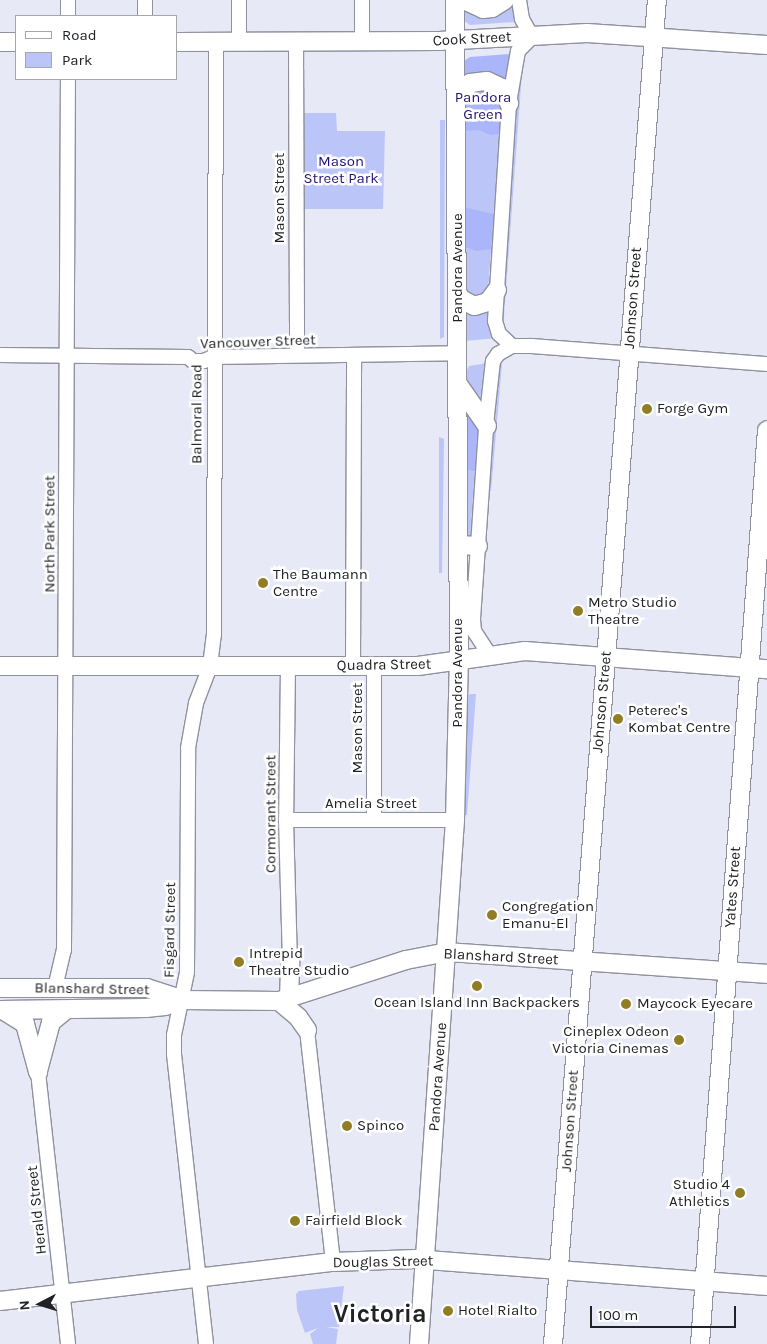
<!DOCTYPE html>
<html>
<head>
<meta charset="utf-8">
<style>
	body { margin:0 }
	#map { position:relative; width:767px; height:1344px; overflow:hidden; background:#e7e9f6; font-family:Karla,sans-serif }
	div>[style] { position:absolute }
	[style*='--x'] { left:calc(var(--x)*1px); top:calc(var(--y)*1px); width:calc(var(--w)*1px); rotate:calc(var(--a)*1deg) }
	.green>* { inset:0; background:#bcc5f8 }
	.forest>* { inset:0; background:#abb5fa }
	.roads { filter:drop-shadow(1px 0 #8f919d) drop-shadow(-1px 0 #8f919d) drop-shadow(0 1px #8f919d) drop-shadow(0 -1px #8f919d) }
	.minor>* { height:14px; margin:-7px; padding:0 7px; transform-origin:7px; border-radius:7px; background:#fff }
	.major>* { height:18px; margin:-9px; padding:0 9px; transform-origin:9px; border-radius:9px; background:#fff }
	.dots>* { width:14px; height:14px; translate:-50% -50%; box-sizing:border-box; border:2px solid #fff; border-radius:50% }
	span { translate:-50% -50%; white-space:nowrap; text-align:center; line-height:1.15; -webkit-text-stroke:5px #fff; paint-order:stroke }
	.street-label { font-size:15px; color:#212227 }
	.park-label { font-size:15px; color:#211375 }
	.poi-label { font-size:15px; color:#212227 }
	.left { translate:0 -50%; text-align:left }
	.right { translate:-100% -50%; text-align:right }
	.town-label { font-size:25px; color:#212227; font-weight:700 }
	.legend { position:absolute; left:15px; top:15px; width:162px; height:65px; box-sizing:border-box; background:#fff; border:1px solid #a6a7a9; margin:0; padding:6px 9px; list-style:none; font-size:15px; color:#212227 }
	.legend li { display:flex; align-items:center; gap:10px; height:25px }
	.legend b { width:25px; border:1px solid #a6a7a9 }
	.north { position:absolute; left:15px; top:1279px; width:50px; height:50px; -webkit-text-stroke:4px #fff; paint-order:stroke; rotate:265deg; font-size:14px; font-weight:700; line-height:20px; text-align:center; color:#212227 }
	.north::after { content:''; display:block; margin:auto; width:18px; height:22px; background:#212227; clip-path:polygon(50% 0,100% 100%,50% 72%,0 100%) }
	.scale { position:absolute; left:590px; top:1306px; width:146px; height:22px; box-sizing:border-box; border:2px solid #212227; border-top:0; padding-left:6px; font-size:15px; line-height:18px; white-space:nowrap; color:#212227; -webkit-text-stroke:4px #fff; paint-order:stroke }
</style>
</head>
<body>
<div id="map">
	<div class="green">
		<i style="clip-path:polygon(513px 1px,515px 22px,470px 25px,463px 20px,464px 7px)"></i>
		<i style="clip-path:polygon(520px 59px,523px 59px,503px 329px,501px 320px)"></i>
		<i style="clip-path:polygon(464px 101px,502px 104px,488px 292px,482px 300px,465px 294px)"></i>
		<i style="clip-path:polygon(303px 113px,336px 113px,337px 131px,385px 131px,383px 209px,303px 209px)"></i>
		<i style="clip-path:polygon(440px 120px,445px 120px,444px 337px,440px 339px)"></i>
		<i style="clip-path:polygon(491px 306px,497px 338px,465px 341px,463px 307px)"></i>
		<i style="clip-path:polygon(488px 363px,484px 407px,465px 384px,466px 372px,469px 366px)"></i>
		<i style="clip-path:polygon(498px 363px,502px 364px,491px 491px,487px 491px)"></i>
		<i style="clip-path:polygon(465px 400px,478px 425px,471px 525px,473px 531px,472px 538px,465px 540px)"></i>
		<i style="clip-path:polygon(439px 437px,444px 439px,442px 573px,439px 573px)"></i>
		<i style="clip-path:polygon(470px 694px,476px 694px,467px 815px,464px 815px,466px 697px)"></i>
		<i style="clip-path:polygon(344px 1286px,339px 1327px,326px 1327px,338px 1329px,336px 1344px,313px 1344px,310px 1334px,318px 1328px,305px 1333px,297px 1310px,296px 1294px,299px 1291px)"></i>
	</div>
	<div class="forest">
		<i style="clip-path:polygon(509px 54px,512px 56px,508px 85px,464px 82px,464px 61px,470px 57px)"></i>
		<i style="clip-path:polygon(493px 88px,502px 104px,500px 134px,490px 135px,479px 130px,463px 131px,464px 101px,470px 89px)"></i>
		<i style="clip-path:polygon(463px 207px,494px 214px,491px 249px,476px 251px,463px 246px)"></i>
		<i style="clip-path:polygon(465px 400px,478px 425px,475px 471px,462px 469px)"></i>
	</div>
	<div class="roads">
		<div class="minor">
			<i style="--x:68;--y:0;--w:16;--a:90"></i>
			<i style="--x:239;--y:0;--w:42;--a:90"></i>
			<i style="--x:145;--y:16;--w:16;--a:-90"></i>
			<i style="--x:296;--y:42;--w:313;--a:89.8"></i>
			<i style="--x:362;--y:42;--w:42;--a:-90"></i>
			<i style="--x:512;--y:346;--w:18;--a:-137"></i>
			<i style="--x:499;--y:334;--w:14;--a:-107"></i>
			<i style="--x:495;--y:321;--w:218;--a:-86.3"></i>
			<i style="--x:509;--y:103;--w:53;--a:-80.2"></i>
			<i style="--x:518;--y:51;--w:20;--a:-45"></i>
			<i style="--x:532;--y:37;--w:21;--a:-119"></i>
			<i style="--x:522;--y:19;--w:19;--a:-99"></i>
			<i style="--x:0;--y:355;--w:188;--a:0.6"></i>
			<i style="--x:188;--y:357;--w:6;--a:39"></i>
			<i style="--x:193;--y:361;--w:11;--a:0"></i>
			<i style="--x:204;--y:361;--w:10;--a:-24"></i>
			<i style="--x:213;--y:357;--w:245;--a:-0.9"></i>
			<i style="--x:489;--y:654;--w:27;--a:-123"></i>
			<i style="--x:474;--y:631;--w:12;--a:-95"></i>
			<i style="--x:473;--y:619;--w:204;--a:-86.1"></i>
			<i style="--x:487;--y:415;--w:54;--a:-83.7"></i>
			<i style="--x:493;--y:361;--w:9;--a:-54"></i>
			<i style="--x:498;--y:354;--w:16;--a:-30"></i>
			<i style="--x:512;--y:346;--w:20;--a:0"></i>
			<i style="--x:532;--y:346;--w:236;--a:4.4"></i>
			<i style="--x:288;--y:666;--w:154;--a:90.7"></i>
			<i style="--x:286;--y:820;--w:141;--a:88.4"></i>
			<i style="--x:353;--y:666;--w:310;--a:-89.8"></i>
			<i style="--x:286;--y:820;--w:169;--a:0"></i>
			<i style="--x:374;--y:820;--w:154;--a:-90"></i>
			<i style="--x:55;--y:988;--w:39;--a:-77"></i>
			<i style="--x:64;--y:950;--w:871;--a:-89.74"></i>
			<i style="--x:307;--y:1030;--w:233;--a:83.6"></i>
			<i style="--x:38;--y:1072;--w:274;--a:83.7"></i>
			<i style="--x:206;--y:1344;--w:292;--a:-96.3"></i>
			<i style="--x:174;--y:1054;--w:19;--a:-90"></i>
			<i style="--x:174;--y:1035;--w:64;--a:-78.3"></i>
			<i style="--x:187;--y:972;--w:224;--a:-89.7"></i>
			<i style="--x:188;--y:748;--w:46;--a:-79.9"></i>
			<i style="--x:196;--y:703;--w:40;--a:-69"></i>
			<i style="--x:210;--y:666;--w:31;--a:-83"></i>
			<i style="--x:214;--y:635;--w:593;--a:-89.81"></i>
		</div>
		<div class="major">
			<i style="--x:464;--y:0;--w:21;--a:25"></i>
			<i style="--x:483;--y:9;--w:9;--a:-6"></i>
			<i style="--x:492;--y:8;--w:15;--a:-32"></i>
			<i style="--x:0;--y:42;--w:16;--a:0"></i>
			<i style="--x:176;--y:42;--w:263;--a:-0.2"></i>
			<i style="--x:439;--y:41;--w:148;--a:-3.1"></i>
			<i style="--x:587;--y:33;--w:180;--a:3.8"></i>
			<i style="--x:458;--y:98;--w:19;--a:-51"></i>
			<i style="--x:470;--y:83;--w:17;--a:-7"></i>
			<i style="--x:487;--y:81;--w:17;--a:25"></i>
			<i style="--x:502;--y:88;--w:17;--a:65"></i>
			<i style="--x:457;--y:292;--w:8;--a:60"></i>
			<i style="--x:461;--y:299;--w:15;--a:28"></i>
			<i style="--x:474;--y:306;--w:15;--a:-16"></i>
			<i style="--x:488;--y:302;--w:15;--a:-53"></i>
			<i style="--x:458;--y:384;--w:51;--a:55.4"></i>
			<i style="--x:458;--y:545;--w:20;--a:3"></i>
			<i style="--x:0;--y:666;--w:418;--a:0"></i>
			<i style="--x:418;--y:666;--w:108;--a:-8"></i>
			<i style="--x:525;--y:651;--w:243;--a:4.3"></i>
			<i style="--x:0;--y:988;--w:147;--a:0"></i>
			<i style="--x:147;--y:988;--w:38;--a:18"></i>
			<i style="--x:289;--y:998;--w:37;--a:-88"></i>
			<i style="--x:279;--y:1001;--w:25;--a:40"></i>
			<i style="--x:298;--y:1017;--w:16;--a:55"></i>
			<i style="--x:0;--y:1010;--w:146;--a:-0.8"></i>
			<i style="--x:146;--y:1008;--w:19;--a:-6"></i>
			<i style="--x:165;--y:1006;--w:19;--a:-18"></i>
			<i style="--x:183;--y:1000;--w:96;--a:0.6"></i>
			<i style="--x:279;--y:1001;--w:133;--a:-17.9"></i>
			<i style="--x:406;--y:960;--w:42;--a:-11"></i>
			<i style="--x:447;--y:952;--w:321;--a:3.9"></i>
			<i style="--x:3;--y:1010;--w:26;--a:32"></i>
			<i style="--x:25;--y:1024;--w:50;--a:74.8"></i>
			<i style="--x:38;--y:1071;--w:51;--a:-75.1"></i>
			<i style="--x:51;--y:1022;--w:19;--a:-39"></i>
			<i style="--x:0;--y:1301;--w:335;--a:-6.7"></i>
			<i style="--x:333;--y:1262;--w:82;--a:-2.1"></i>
			<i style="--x:415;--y:1259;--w:353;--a:4.4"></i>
			<i style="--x:419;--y:1344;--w:525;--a:-86.07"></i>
			<i style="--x:455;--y:820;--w:160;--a:-88.6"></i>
			<i style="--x:459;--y:660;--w:660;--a:-90.35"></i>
			<i style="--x:553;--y:1344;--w:1348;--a:-85.58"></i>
			<i style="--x:700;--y:1344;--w:916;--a:-85.81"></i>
		</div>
	</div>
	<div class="dots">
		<i style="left:647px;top:409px;background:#907d24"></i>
		<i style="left:263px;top:583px;background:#907d24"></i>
		<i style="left:578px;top:611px;background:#907d24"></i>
		<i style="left:618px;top:719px;background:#907d24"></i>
		<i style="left:492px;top:915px;background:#907d24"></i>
		<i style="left:239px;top:962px;background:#907d24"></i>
		<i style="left:477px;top:986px;background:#907d24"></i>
		<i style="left:626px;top:1004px;background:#907d24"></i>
		<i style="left:679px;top:1040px;background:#907d24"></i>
		<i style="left:347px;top:1126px;background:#907d24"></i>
		<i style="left:740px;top:1193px;background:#907d24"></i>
		<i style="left:295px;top:1221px;background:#907d24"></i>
		<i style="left:448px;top:1311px;background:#907d24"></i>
	</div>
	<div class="street-label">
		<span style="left:472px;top:39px;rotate:-3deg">Cook Street</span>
		<span style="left:280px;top:198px;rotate:-90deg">Mason Street</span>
		<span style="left:458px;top:268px;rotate:-90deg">Pandora Avenue</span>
		<span style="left:633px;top:298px;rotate:-86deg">Johnson Street</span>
		<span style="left:258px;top:342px;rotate:-2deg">Vancouver Street</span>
		<span style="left:197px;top:414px;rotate:-90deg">Balmoral Road</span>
		<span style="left:50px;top:534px;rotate:-90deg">North Park Street</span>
		<span style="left:384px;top:665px;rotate:-1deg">Quadra Street</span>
		<span style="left:458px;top:673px;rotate:-90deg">Pandora Avenue</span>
		<span style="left:602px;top:702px;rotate:-85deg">Johnson Street</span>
		<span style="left:358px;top:728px;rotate:-90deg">Mason Street</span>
		<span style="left:371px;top:804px">Amelia Street</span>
		<span style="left:271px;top:814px;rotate:-90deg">Cormorant Street</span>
		<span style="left:733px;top:887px;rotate:-86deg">Yates Street</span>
		<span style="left:170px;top:930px;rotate:-89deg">Fisgard Street</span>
		<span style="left:501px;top:957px;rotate:3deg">Blanshard Street</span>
		<span style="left:92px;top:989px;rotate:1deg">Blanshard Street</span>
		<span style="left:438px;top:1077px;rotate:-86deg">Pandora Avenue</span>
		<span style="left:570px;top:1121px;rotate:-86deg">Johnson Street</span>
		<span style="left:37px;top:1210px;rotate:-96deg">Herald Street</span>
		<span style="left:383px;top:1262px;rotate:-1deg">Douglas Street</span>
	</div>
	<div class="park-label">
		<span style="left:483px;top:106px">Pandora<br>Green</span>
		<span style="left:341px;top:170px">Mason<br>Street Park</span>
	</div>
	<div class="poi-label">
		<span class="left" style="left:657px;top:409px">Forge Gym</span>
		<span class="left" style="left:273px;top:583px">The Baumann<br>Centre</span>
		<span class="left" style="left:588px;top:611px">Metro Studio<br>Theatre</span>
		<span class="left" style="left:628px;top:719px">Peterec's<br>Kombat Centre</span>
		<span class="left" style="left:502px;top:915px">Congregation<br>Emanu-El</span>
		<span class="left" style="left:249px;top:962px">Intrepid<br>Theatre Studio</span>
		<span style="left:477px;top:1003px">Ocean Island Inn Backpackers</span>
		<span class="left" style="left:637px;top:1004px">Maycock Eyecare</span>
		<span class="right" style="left:669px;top:1040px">Cineplex Odeon<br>Victoria Cinemas</span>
		<span class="left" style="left:357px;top:1126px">Spinco</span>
		<span class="right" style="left:730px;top:1193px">Studio 4<br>Athletics</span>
		<span class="left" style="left:305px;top:1221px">Fairfield Block</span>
		<span class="left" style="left:458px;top:1311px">Hotel Rialto</span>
	</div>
	<div class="town-label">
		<span style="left:380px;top:1314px">Victoria</span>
	</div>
	<ul class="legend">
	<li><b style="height:6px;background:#fff"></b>Road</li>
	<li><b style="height:14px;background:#bcc5f8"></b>Park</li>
	</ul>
	<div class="north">N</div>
	<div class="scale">100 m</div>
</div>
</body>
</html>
